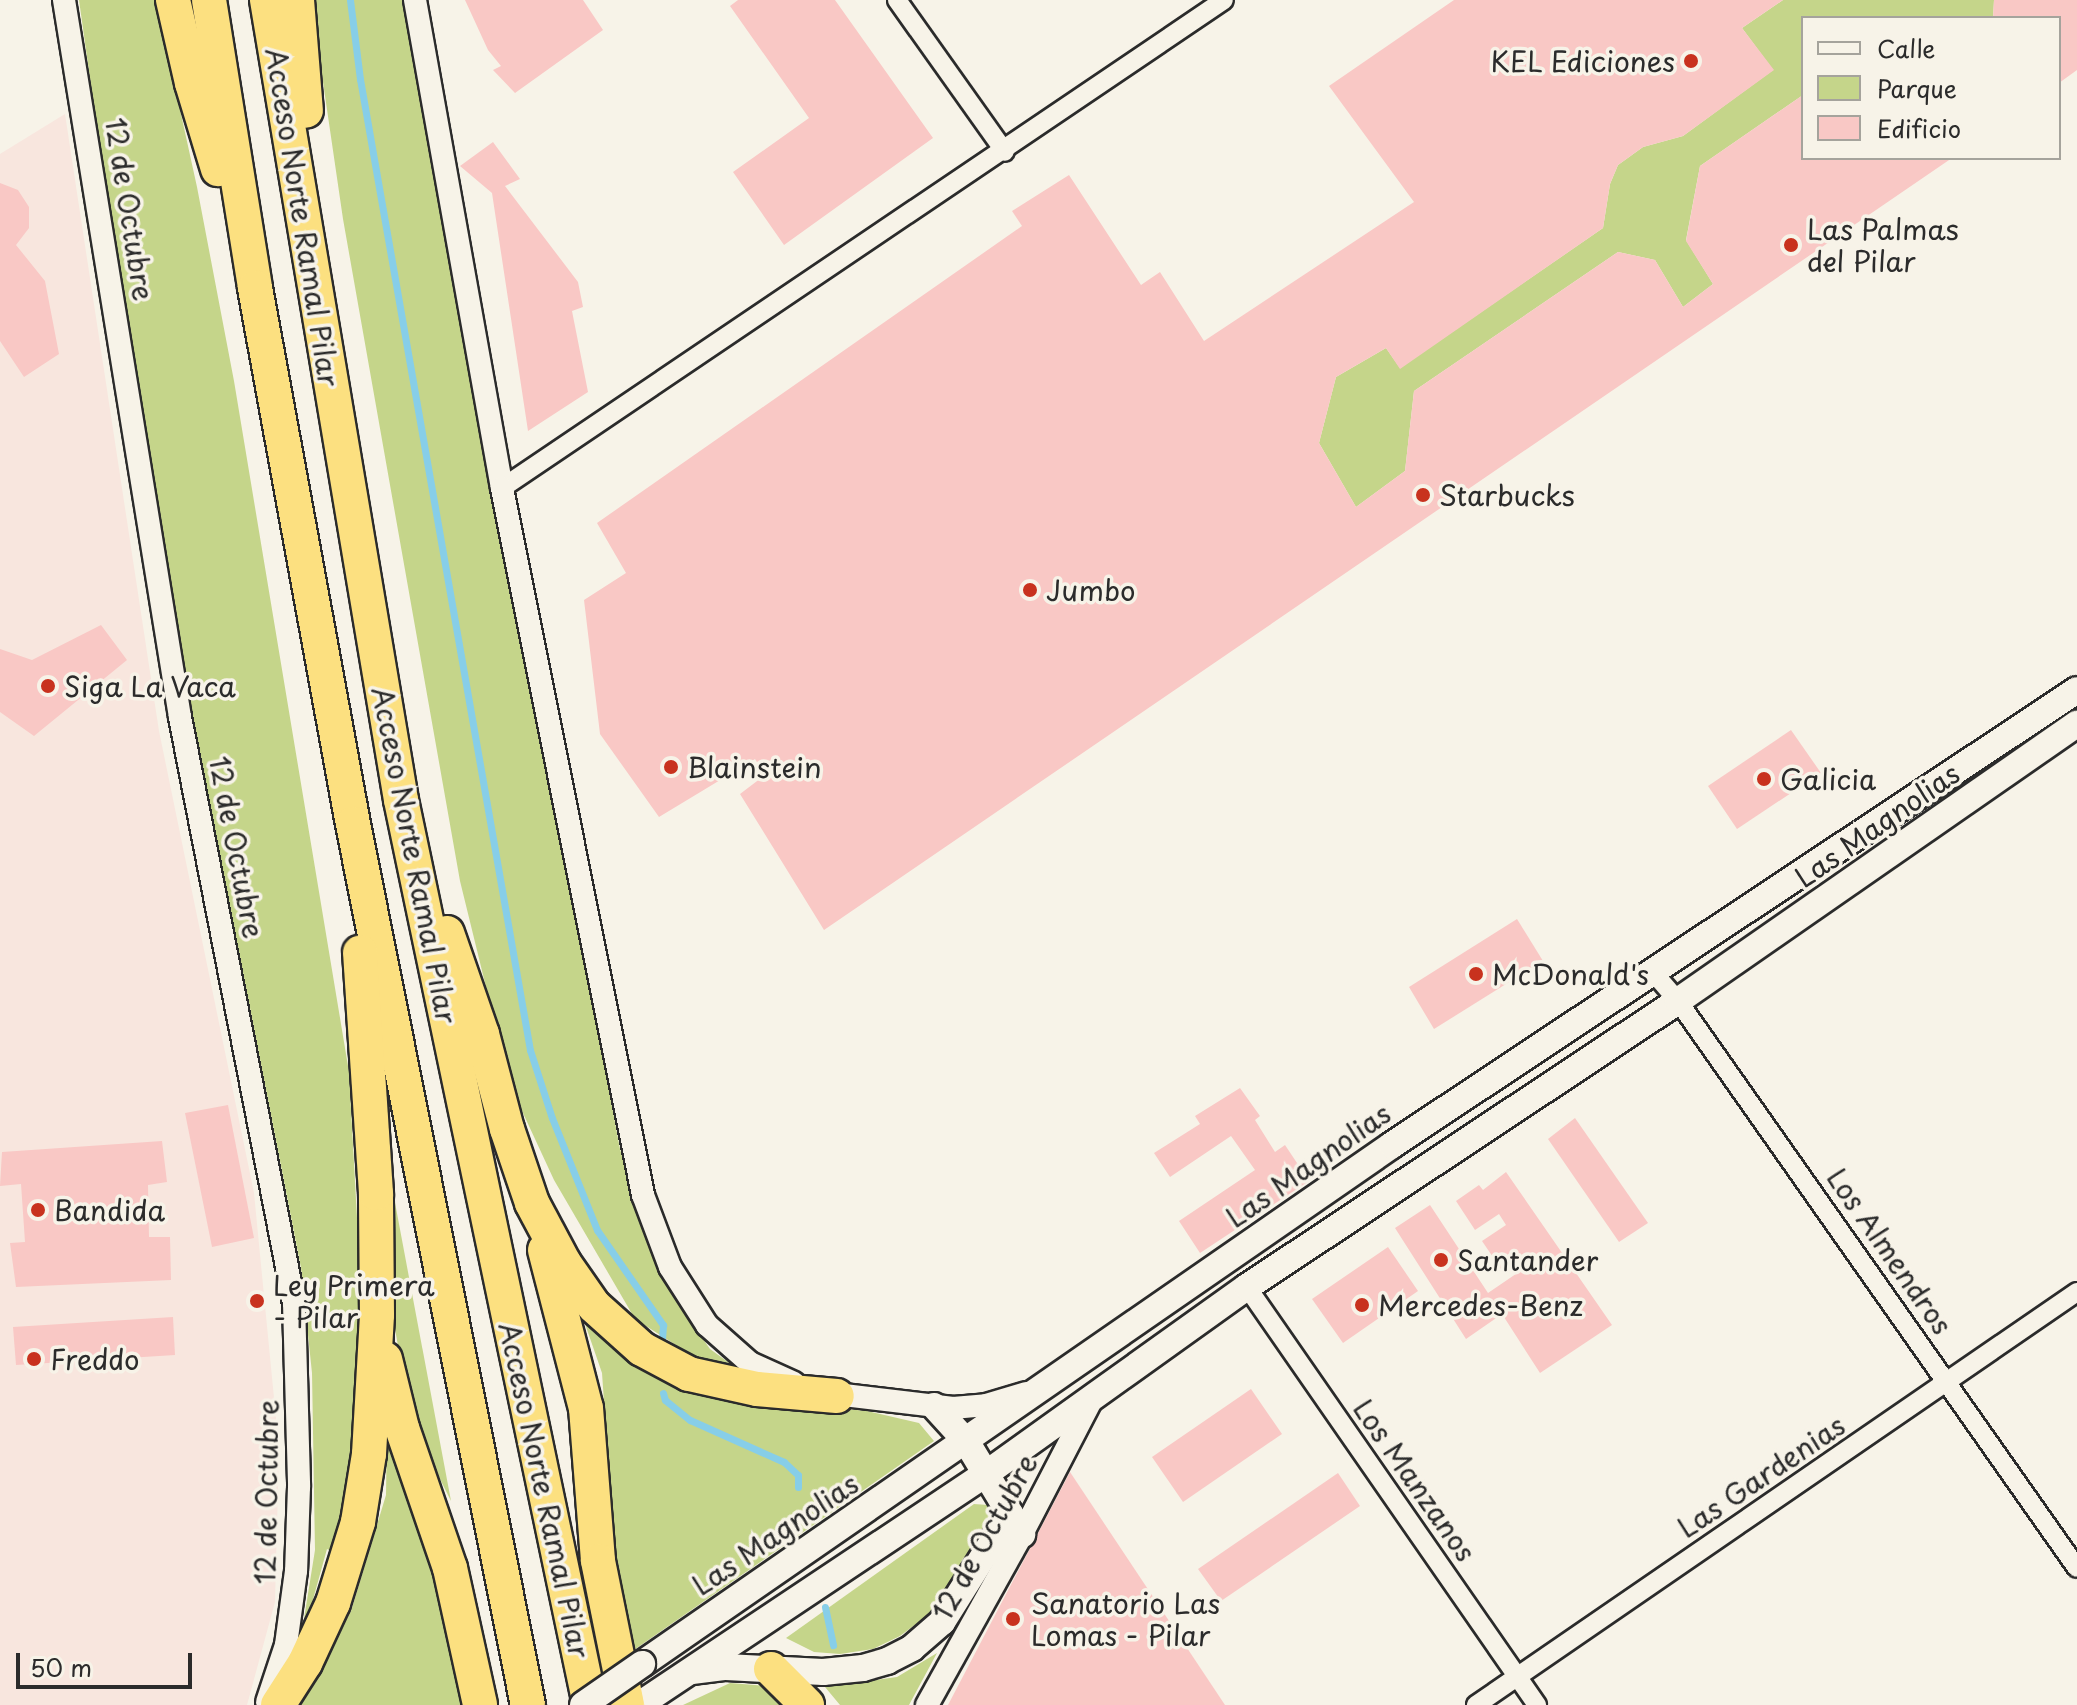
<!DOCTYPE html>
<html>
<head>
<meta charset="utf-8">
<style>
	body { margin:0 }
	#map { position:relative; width:2077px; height:1705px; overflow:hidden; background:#f7f3e8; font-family:"Playpen Sans",sans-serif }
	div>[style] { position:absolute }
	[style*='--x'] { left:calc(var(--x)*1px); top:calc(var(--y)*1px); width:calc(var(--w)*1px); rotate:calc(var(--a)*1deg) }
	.built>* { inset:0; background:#f8e6de }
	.green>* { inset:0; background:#c5d58a }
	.stream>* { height:7px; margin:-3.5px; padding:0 3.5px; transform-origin:3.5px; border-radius:3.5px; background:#87cee8 }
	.building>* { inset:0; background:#f9c8c5 }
	.roads { filter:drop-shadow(2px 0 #2b2b2b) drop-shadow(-2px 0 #2b2b2b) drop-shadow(0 2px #2b2b2b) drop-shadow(0 -2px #2b2b2b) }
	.minor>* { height:18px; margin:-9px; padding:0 9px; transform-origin:9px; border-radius:9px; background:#f7f3e8 }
	.tertiary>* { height:22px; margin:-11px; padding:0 11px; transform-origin:11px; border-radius:11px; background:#f7f3e8 }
	.secondary>* { height:26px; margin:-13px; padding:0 13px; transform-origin:13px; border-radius:13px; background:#f7f3e8 }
	.motorway>* { height:34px; margin:-17px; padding:0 17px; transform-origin:17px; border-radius:17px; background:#fce080 }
	.bridges { filter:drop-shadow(2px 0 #2b2b2b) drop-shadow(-2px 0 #2b2b2b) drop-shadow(0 2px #2b2b2b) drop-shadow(0 -2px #2b2b2b) }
	.secondary-bridge>* { height:26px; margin:-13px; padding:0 13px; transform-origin:13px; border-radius:13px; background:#f7f3e8 }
	.dots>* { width:22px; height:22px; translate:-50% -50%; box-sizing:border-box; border:4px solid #f7f3e8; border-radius:50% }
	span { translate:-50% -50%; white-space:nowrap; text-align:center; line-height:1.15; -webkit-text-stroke:7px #f7f3e8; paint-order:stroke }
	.poi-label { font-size:28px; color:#2b2b2b }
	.right { translate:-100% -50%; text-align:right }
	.left { translate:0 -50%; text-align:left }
	.street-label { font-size:28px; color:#2b2b2b }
	.legend { position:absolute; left:1801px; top:16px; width:260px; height:144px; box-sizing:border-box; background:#f7f3e8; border:2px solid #a5a39c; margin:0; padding:10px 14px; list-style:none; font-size:24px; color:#2b2b2b }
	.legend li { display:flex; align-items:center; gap:16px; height:40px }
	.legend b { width:40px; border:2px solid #a5a39c }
	.scale { position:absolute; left:16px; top:1653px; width:176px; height:36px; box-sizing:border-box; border:4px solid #2b2b2b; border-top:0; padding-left:10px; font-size:24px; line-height:28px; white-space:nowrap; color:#2b2b2b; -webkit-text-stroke:6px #f7f3e8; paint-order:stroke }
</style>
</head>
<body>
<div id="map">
	<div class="built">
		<i style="clip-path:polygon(65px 114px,159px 731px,254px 1193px,279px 1449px,275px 1602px,247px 1705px,0 1705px,0 154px)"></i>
	</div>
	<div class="green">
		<i style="clip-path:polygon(79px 0,156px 0,197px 187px,234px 381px,349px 1072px,360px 1272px,357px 1475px,337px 1554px,327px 1549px,299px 1650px,315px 1550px,312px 1373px,301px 1268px,178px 641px,104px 178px)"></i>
		<i style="clip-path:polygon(311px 0,404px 0,620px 1149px,648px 1246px,679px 1305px,710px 1349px,739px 1370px,701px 1361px,635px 1319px,554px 1180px,510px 1085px,460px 881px,343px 219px)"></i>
		<i style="clip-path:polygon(1783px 0,1994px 0,1993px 18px,1803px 18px,1803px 95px,1700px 166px,1686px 240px,1713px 284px,1683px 307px,1655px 260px,1618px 252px,1414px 391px,1405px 471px,1356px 507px,1319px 443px,1336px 377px,1386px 348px,1400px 368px,1603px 228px,1610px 184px,1618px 165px,1643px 147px,1683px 136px,1773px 70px,1742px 28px)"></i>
		<i style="clip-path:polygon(393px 1192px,451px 1501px,434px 1467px,401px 1363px,391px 1306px)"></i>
		<i style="clip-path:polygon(573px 1289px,762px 1401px,867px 1411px,919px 1423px,934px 1441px,631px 1652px,615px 1561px,602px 1373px)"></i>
		<i style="clip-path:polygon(387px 1424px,412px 1493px,468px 1705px,299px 1705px,351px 1611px,386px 1495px)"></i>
		<i style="clip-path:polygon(974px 1504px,988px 1505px,995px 1515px,991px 1529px,932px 1612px,900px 1636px,873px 1649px,840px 1654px,814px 1652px,786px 1638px)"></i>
		<i style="clip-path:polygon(937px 1653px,909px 1705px,840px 1705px,825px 1687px,897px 1677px)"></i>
		<i style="clip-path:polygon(730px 1683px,767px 1686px,792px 1705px,683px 1705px)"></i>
	</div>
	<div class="stream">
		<i style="--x:350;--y:0;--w:80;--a:82.8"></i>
		<i style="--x:360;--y:79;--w:986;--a:80.07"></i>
		<i style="--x:530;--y:1050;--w:71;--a:72.1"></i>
		<i style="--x:552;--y:1118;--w:121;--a:68.1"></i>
		<i style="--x:597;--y:1230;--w:116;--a:55.2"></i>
		<i style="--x:663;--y:1325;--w:15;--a:94"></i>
		<i style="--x:663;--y:1393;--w:7;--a:74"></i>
		<i style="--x:665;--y:1400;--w:32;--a:39"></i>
		<i style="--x:690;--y:1420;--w:103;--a:24.1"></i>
		<i style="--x:784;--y:1462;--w:19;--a:43"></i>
		<i style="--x:798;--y:1475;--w:12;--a:90"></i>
		<i style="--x:825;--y:1607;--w:39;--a:78"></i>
	</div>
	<div class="building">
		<i style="clip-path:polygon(465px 0,583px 0,603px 30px,515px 93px,493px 70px,501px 66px,488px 50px)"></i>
		<i style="clip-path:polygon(738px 0,835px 0,933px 138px,784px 245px,733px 172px,809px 118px,730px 6px)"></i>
		<i style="clip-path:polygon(1454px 0,1783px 0,1742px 28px,1774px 70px,1683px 136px,1643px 147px,1618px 165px,1610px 184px,1603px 228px,1400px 369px,1386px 348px,1336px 377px,1319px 443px,1356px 507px,1405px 471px,1414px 391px,1618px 252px,1655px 260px,1683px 307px,1713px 284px,1686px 241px,1700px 166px,1803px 95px,1803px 158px,1952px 158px,824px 930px,740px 794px,765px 775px,755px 759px,659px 817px,600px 734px,584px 600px,626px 573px,597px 523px,1022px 226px,1012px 211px,1069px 175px,1141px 285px,1160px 272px,1204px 341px,1414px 202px,1329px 86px)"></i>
		<i style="clip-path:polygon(1994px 0,2077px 0,2077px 70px,2059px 83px,2059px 18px,1993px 18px)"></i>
		<i style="clip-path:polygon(493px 142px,520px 179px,505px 186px,578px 282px,583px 307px,572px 311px,588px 392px,528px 431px,492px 193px,460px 166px)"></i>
		<i style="clip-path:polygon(0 183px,18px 190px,29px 207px,29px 228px,16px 245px,45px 281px,59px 354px,24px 377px,0 341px)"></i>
		<i style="clip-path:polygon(101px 625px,127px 660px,34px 736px,0 712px,0 649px,32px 660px)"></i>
		<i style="clip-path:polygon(1791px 730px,1821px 773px,1737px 829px,1708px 786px)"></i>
		<i style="clip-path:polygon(1517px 919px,1543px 961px,1434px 1029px,1409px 987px)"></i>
		<i style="clip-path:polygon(1240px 1088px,1260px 1116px,1255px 1120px,1275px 1152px,1285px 1145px,1309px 1181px,1200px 1253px,1179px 1221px,1255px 1170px,1231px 1136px,1170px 1177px,1154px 1153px,1200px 1124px,1195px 1116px)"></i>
		<i style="clip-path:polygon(228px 1105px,254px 1238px,212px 1247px,185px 1113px)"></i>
		<i style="clip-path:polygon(1575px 1118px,1648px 1223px,1619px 1242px,1548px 1139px)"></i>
		<i style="clip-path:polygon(162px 1141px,167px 1182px,148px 1185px,149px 1237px,170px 1237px,171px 1280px,16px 1287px,10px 1243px,25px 1242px,21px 1184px,0 1186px,2px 1152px)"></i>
		<i style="clip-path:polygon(1506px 1172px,1612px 1325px,1540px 1373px,1502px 1314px,1466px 1339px,1395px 1228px,1430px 1205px,1488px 1293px,1532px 1263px,1525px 1253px,1501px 1269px,1482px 1241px,1506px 1225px,1499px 1214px,1475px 1230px,1456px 1201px,1479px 1185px,1483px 1190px)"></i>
		<i style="clip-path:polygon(1388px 1247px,1418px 1291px,1343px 1343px,1312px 1299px)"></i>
		<i style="clip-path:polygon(173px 1317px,175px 1355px,16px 1365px,13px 1327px)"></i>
		<i style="clip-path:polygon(1251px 1389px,1282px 1434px,1183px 1502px,1152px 1457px)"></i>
		<i style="clip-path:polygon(1070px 1472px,1225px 1705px,948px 1705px)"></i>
		<i style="clip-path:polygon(1338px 1473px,1360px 1506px,1221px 1601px,1198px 1569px)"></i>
	</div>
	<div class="roads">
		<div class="minor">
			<i style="--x:897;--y:0;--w:186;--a:54.6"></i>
			<i style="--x:502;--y:488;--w:871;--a:-34.05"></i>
			<i style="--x:1652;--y:971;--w:40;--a:49"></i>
			<i style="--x:1678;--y:1001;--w:693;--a:54.87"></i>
			<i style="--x:1247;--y:1287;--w:509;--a:55.25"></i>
			<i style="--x:1476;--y:1705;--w:729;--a:-34.5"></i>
		</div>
		<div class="tertiary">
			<i style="--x:64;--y:0;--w:726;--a:80.81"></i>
			<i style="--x:180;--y:717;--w:597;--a:78.99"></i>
			<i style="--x:294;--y:1303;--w:184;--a:88.4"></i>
			<i style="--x:299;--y:1487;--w:84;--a:92"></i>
			<i style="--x:296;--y:1571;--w:75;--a:97.7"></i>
			<i style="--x:286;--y:1645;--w:60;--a:108.4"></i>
			<i style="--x:415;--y:0;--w:496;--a:79.9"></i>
			<i style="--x:502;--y:488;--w:721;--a:78.72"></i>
			<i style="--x:643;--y:1195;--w:77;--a:69.4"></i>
			<i style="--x:670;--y:1267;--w:69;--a:57.5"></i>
			<i style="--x:707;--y:1325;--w:57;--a:41.5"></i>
			<i style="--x:750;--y:1363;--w:48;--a:24.4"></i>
			<i style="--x:827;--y:1393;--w:127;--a:6.8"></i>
			<i style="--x:953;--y:1408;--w:33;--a:-5"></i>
			<i style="--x:986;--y:1405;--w:42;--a:-16.7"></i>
			<i style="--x:927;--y:1705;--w:196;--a:-60.9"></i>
			<i style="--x:1022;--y:1534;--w:154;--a:-62.6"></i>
		</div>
		<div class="secondary">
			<i style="--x:934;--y:1406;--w:47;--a:47.6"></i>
			<i style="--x:966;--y:1441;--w:109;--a:58.9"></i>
			<i style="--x:642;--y:1664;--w:912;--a:-34.68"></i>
			<i style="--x:1392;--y:1145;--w:822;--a:-33.59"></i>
			<i style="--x:692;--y:1671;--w:34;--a:-7"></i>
			<i style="--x:726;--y:1667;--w:97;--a:3"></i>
			<i style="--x:823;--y:1672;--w:40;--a:-5.7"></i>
			<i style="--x:863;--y:1668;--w:25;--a:-16"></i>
			<i style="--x:887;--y:1661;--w:28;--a:-27"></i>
			<i style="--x:912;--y:1648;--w:40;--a:-41"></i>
			<i style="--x:942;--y:1622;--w:128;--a:-57.8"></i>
			<i style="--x:639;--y:1705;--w:418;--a:-33.7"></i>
			<i style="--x:987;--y:1473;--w:320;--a:-35.6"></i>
			<i style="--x:1247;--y:1287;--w:517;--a:-33.57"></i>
			<i style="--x:1678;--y:1001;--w:486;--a:-34.8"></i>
		</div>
		<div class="motorway">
			<i style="--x:173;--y:0;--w:85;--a:77.1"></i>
			<i style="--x:192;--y:83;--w:90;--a:73.2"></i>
			<i style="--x:209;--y:0;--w:292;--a:80.9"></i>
			<i style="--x:255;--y:288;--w:545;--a:79.64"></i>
			<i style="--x:353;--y:824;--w:898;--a:78.77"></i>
			<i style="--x:267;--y:0;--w:811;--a:80.49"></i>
			<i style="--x:401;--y:800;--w:925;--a:78.2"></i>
			<i style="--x:297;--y:0;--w:111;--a:85.4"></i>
			<i style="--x:447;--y:933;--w:107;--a:70.9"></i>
			<i style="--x:482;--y:1034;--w:98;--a:75.3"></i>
			<i style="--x:507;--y:1129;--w:78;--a:71.3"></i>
			<i style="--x:532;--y:1203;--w:68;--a:61.9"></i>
			<i style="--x:564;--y:1263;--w:52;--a:55.1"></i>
			<i style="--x:594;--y:1306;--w:64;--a:41.9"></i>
			<i style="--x:642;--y:1349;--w:53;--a:28"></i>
			<i style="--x:689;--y:1374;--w:70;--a:12.4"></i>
			<i style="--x:757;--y:1389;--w:80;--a:5"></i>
			<i style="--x:545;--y:1250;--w:163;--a:75.5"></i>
			<i style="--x:586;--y:1408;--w:153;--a:85.5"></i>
			<i style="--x:598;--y:1561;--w:147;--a:78.6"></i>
			<i style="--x:385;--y:1359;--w:71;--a:76.2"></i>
			<i style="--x:402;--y:1428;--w:148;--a:71.1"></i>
			<i style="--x:450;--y:1568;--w:140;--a:77.6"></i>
			<i style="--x:771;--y:1669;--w:51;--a:45"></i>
			<i style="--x:278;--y:1705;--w:50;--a:-57.3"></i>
			<i style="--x:305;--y:1663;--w:66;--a:-65"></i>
			<i style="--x:333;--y:1603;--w:85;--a:-72.8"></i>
			<i style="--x:358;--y:1522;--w:69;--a:-80.8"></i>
			<i style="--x:369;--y:1454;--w:139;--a:-86.7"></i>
			<i style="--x:377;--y:1315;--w:122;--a:-90.5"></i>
			<i style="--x:376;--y:1193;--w:241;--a:-93.8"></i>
		</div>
	</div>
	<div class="bridges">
		<div class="secondary-bridge">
			<i style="--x:583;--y:1705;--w:72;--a:-34.8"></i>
		</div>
	</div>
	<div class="dots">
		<i style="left:1691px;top:61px;background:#c8321e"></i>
		<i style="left:1791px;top:245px;background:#c8321e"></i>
		<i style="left:1423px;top:495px;background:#c8321e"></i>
		<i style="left:1030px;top:590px;background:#c8321e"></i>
		<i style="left:48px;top:686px;background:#c8321e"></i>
		<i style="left:671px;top:767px;background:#c8321e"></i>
		<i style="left:1764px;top:779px;background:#c8321e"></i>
		<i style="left:1476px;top:974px;background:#c8321e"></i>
		<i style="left:38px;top:1210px;background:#c8321e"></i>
		<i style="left:1441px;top:1260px;background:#c8321e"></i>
		<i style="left:257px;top:1301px;background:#c8321e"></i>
		<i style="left:1362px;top:1305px;background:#c8321e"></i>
		<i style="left:34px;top:1359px;background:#c8321e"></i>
		<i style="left:1013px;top:1619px;background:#c8321e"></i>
	</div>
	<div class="poi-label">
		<span class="right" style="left:1675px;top:61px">KEL Ediciones</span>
		<span class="left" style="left:1807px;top:245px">Las Palmas<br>del Pilar</span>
		<span class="left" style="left:1439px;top:495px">Starbucks</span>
		<span class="left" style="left:1046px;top:590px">Jumbo</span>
		<span class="left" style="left:64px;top:686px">Siga La Vaca</span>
		<span class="left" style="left:687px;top:767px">Blainstein</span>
		<span class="left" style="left:1780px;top:779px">Galicia</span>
		<span class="left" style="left:1492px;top:974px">McDonald's</span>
		<span class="left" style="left:54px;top:1210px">Bandida</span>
		<span class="left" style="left:1457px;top:1260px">Santander</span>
		<span class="left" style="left:273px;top:1301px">Ley Primera<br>- Pilar</span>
		<span class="left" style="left:1378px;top:1305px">Mercedes-Benz</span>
		<span class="left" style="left:50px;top:1359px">Freddo</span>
		<span class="left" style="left:1031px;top:1619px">Sanatorio Las<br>Lomas - Pilar</span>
	</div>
	<div class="street-label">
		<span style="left:130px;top:209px;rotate:81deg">12 de Octubre</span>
		<span style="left:303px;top:217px;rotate:81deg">Acceso Norte Ramal Pilar</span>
		<span style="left:1877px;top:825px;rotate:-35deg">Las Magnolias</span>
		<span style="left:237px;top:847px;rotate:79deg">12 de Octubre</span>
		<span style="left:415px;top:855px;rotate:79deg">Acceso Norte Ramal Pilar</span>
		<span style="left:1308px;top:1165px;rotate:-35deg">Las Magnolias</span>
		<span style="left:1890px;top:1251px;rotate:55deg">Los Almendros</span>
		<span style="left:1761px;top:1476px;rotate:-34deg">Las Gardenias</span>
		<span style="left:1415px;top:1480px;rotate:55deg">Los Manzanos</span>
		<span style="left:545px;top:1490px;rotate:78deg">Acceso Norte Ramal Pilar</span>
		<span style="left:266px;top:1492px;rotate:-89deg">12 de Octubre</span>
		<span style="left:775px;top:1534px;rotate:-34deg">Las Magnolias</span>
		<span style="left:984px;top:1537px;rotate:-61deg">12 de Octubre</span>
	</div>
	<ul class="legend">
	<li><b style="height:10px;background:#f7f3e8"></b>Calle</li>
	<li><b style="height:22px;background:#c5d58a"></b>Parque</li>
	<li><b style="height:22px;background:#f9c8c5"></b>Edificio</li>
	</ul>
	<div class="scale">50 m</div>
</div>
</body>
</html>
